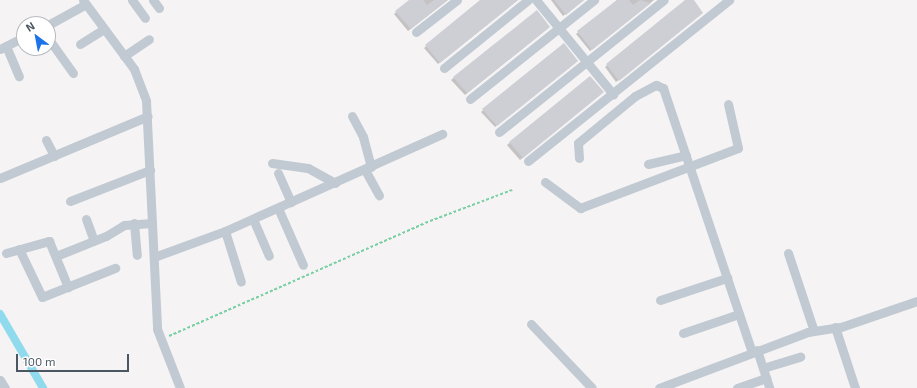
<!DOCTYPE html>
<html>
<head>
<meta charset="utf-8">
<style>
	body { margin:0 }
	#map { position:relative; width:917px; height:388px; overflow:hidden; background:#f5f3f3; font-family:"Exo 2",sans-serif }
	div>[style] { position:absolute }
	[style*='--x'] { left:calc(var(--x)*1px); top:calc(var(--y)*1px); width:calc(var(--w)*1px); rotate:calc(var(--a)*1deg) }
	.shadow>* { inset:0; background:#0003 }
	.canal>* { height:8px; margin:-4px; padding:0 4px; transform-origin:4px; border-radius:4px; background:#90daee }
	.building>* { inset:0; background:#cdcfd5 }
	.path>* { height:1.5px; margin-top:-0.75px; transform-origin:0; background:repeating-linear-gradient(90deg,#7ad0a6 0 3px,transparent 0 5px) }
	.minor>* { height:9px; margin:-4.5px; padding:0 4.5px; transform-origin:4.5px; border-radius:4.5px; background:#c1cad2 }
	span { translate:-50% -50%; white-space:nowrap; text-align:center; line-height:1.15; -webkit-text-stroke:3px #fff; paint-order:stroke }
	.north { position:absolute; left:16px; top:16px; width:40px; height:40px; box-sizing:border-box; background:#fff; border:1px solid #b7bbc0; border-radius:50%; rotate:328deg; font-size:11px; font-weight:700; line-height:16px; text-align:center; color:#4a5661 }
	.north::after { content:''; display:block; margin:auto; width:14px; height:18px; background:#1a73e8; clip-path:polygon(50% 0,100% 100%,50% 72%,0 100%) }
	.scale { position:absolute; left:16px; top:354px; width:113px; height:18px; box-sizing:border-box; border:2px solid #4a5661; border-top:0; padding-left:5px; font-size:12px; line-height:14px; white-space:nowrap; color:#4a5661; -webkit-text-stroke:3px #fff; paint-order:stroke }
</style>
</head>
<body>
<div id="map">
	<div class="shadow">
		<i style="clip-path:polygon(410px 0,448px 0,408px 31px,394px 14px)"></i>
		<i style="clip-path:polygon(481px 0,518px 0,438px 64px,424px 48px)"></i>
		<i style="clip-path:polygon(551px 0,584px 0,563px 16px)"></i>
		<i style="clip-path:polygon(617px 0,654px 0,590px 51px,576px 34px)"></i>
		<i style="clip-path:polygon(687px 0,692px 0,700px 15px,616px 82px,605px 67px)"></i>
		<i style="clip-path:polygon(536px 12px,547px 29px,465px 95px,451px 80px)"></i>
		<i style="clip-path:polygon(563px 45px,575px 63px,495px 127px,481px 112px)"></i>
		<i style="clip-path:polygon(590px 77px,601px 94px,520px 160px,507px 145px)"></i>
	</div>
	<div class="canal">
		<i style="--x:0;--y:314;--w:86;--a:59.8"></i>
	</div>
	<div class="building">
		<i style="clip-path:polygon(409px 0,423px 0,427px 5px,434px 0,447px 0,411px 29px,395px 11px)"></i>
		<i style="clip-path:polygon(480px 0,518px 0,440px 63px,425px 45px)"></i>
		<i style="clip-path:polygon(554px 0,584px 0,566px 15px)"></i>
		<i style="clip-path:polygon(617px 0,629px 0,633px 5px,640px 0,651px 3px,592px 50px,577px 31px)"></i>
		<i style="clip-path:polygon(685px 0,694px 0,703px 13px,619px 81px,606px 64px)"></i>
		<i style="clip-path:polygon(537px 10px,550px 27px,467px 93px,453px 77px)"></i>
		<i style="clip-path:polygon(564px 43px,578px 61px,497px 126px,482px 109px)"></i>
		<i style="clip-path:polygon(590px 76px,604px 92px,523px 158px,509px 142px)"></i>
	</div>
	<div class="path">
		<i style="--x:169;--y:336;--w:285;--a:-23.8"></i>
		<i style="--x:430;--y:221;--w:88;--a:-20.7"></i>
	</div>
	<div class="minor">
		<i style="--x:83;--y:0;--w:86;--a:53.5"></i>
		<i style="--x:134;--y:69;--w:34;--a:69"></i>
		<i style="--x:146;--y:101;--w:228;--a:87.2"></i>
		<i style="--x:157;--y:329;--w:63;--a:68.7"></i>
		<i style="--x:132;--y:0;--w:22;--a:54"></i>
		<i style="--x:153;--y:0;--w:10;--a:53"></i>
		<i style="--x:536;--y:0;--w:122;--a:50.7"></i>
		<i style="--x:48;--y:25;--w:43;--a:-28.9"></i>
		<i style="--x:416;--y:32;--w:52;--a:-38"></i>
		<i style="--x:48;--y:38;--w:43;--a:54.5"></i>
		<i style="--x:80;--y:44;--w:28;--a:-32"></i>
		<i style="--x:6;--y:46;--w:33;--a:67"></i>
		<i style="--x:0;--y:49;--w:27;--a:-27"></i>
		<i style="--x:124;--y:56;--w:30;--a:-34"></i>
		<i style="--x:444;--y:68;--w:108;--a:-39"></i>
		<i style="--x:470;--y:99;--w:159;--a:-38.6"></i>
		<i style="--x:352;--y:116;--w:24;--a:62"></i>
		<i style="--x:363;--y:137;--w:31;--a:75"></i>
		<i style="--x:499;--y:132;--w:211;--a:-38.7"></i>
		<i style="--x:46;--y:140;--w:18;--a:63"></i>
		<i style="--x:579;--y:158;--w:15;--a:-94"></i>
		<i style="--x:578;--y:143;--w:74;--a:-39.5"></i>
		<i style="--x:635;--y:96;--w:24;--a:-28"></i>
		<i style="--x:656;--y:85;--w:8;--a:23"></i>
		<i style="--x:663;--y:88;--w:279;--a:71.4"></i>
		<i style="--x:528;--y:161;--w:258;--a:-38.7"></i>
		<i style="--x:272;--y:163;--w:36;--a:8"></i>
		<i style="--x:308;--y:168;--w:31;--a:29"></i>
		<i style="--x:648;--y:164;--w:39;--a:-13"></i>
		<i style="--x:365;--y:170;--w:29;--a:61"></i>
		<i style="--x:278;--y:173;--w:32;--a:66"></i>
		<i style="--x:0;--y:178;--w:160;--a:-22.7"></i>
		<i style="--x:545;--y:182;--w:44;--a:36.6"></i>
		<i style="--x:580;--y:208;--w:169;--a:-20.8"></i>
		<i style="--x:738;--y:148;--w:45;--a:-102.8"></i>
		<i style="--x:70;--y:201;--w:86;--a:-21.2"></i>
		<i style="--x:278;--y:208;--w:62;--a:66.3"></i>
		<i style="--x:86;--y:219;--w:23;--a:70"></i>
		<i style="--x:253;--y:219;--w:40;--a:66.6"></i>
		<i style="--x:134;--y:223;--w:32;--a:85"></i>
		<i style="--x:225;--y:231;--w:53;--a:72.6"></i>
		<i style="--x:19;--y:249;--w:53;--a:64.4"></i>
		<i style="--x:42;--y:297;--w:79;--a:-21.7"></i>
		<i style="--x:6;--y:253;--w:45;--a:-15.6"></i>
		<i style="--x:49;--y:241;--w:50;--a:67.6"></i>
		<i style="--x:788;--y:253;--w:82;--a:71.6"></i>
		<i style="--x:56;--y:256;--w:54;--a:-21.8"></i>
		<i style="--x:106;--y:236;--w:21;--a:-31"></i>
		<i style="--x:124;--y:225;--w:28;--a:-4"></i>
		<i style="--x:154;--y:257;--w:76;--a:-20.1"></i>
		<i style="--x:225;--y:231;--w:238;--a:-24.1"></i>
		<i style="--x:660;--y:300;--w:71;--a:-18.2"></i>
		<i style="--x:531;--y:324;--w:88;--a:46.4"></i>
		<i style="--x:835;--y:327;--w:64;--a:71.8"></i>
		<i style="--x:683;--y:333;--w:59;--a:-18.7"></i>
		<i style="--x:757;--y:350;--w:40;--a:72"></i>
		<i style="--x:763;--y:368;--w:39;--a:-17"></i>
		<i style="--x:0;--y:380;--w:9;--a:58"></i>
		<i style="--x:659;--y:388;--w:159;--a:-20.6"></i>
		<i style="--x:808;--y:332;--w:33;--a:-9"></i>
		<i style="--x:841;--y:327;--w:80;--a:-18.9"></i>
		<i style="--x:737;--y:388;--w:31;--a:-19"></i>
	</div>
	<div class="north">N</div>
	<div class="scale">100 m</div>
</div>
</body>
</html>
